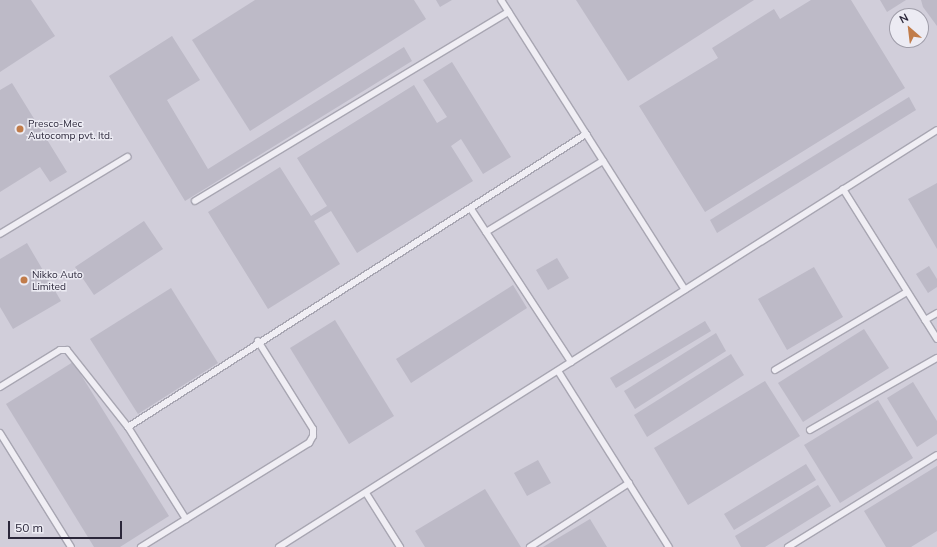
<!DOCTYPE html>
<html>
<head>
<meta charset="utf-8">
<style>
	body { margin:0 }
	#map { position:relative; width:937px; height:547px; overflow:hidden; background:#dedce5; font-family:Mulish,sans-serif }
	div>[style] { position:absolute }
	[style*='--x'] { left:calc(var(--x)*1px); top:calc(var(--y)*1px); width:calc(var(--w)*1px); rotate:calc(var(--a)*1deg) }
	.built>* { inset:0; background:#d1ceda }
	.building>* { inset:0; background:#bdbac7 }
	.roads { filter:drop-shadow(1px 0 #a8a6b2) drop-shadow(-1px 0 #a8a6b2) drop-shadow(0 1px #a8a6b2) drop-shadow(0 -1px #a8a6b2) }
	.service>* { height:6px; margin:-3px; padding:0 3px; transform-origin:3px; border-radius:3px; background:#f0eef4 }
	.dots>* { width:11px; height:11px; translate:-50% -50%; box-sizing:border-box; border:2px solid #ecebf3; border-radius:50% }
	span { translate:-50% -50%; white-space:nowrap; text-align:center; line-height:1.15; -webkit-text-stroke:3px #ecebf3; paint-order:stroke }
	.poi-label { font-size:10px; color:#2b273a }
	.left { translate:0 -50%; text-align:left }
	.north { position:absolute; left:889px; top:8px; width:40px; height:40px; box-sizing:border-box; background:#ecebf3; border:1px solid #9f9da9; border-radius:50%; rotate:332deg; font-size:11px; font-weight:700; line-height:16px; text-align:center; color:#2b273a }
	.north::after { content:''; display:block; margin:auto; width:14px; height:18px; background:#c17c4a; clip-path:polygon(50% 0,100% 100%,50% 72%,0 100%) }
	.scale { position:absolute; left:8px; top:521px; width:114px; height:18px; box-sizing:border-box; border:2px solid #2b273a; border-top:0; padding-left:5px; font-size:12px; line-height:14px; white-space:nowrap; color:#2b273a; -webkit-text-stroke:3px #ecebf3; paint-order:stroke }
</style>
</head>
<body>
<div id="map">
	<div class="built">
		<i style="clip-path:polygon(evenodd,0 0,937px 0,937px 547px,0 547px,0 0,897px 16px,921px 16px,921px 40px,897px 40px,897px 16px)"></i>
	</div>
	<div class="building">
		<i style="clip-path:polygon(0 0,31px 0,55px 36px,0 72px)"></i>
		<i style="clip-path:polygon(255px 0,414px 0,426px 19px,250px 131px,192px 40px)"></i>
		<i style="clip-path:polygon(436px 0,452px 0,440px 7px)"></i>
		<i style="clip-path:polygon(576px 0,754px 0,628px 81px)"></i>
		<i style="clip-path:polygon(811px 0,851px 0,905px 88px,705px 212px,639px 106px,718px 58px,712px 48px,774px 9px,780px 19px)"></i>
		<i style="clip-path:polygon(880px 0,906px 0,887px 12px)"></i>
		<i style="clip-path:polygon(921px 0,937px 0,937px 26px,923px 7px)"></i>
		<i style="clip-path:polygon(172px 36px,200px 80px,167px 100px,208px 169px,404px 47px,412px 61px,185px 201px,109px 76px)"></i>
		<i style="clip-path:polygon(452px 62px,511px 157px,483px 174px,461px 139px,451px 146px,473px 181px,357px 253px,331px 211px,314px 221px,340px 264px,268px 309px,208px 212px,280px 167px,311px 216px,327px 206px,297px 158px,414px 85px,437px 123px,447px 117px,423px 80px)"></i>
		<i style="clip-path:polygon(12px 83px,67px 172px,50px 182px,40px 167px,0 192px,0 90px)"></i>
		<i style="clip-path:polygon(909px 97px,916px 110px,717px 233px,710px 220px)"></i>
		<i style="clip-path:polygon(937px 183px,937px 249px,908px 199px)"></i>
		<i style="clip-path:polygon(144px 221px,163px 249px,94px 295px,75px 267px)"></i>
		<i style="clip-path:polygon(27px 243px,61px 301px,13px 329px,0 307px,0 259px)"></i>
		<i style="clip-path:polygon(557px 258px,569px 278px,548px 290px,536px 270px)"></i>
		<i style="clip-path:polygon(929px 266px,937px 279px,937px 287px,928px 293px,916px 274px)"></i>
		<i style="clip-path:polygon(814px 267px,843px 317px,787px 350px,758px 299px)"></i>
		<i style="clip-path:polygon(513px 285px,527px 308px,411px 383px,396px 359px)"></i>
		<i style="clip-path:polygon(171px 288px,218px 363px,138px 414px,90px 339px)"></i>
		<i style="clip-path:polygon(335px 320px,394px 416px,349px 444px,290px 348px)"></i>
		<i style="clip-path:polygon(705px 321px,711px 331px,616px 388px,610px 378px)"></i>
		<i style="clip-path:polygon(864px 329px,889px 368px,803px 422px,778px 383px)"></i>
		<i style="clip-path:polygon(716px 333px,726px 351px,635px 409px,624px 391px)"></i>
		<i style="clip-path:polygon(731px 354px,744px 375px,647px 437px,634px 415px)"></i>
		<i style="clip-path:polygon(73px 362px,169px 516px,120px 547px,94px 547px,6px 404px)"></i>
		<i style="clip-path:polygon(765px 381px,800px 436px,688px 505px,654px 448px)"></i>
		<i style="clip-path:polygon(913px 382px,937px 421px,937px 434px,917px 447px,887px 398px)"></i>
		<i style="clip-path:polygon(878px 400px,913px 458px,840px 503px,804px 445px)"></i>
		<i style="clip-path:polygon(538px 460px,551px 483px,527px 496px,514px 473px)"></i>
		<i style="clip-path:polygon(806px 464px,816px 480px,734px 530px,724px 514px)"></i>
		<i style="clip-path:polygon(937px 466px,937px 531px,911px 547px,886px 547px,864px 511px)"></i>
		<i style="clip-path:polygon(818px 485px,831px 506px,765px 547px,741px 547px,735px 536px)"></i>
		<i style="clip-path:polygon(485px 489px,521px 547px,425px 547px,415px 531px)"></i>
		<i style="clip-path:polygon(590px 519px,607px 547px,543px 547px)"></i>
	</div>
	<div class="roads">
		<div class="service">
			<i style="--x:501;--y:0;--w:343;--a:57.6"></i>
			<i style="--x:843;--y:189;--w:177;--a:57.9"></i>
			<i style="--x:195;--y:201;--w:366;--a:-31.1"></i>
			<i style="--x:471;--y:209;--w:183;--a:56.8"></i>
			<i style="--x:486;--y:232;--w:137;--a:-31.3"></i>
			<i style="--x:0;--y:234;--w:149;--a:-31.2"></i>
			<i style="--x:925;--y:320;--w:14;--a:-30"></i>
			<i style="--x:775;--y:370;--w:153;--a:-30.6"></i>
			<i style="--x:558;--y:371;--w:208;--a:57.8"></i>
			<i style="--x:0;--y:387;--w:70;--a:-31.7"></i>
			<i style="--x:60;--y:350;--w:7;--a:0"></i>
			<i style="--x:67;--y:350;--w:98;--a:51.6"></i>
			<i style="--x:128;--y:427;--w:109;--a:57.8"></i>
			<i style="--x:128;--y:427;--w:544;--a:-32.61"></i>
			<i style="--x:810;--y:430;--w:146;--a:-29.6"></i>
			<i style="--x:0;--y:433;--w:134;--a:58.1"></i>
			<i style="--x:366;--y:493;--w:64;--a:57.8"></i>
			<i style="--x:141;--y:547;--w:198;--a:-31.8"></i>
			<i style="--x:309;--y:443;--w:8;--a:-60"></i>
			<i style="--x:313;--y:436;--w:7;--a:-90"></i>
			<i style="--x:313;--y:429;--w:104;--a:-122"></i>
			<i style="--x:279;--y:547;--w:779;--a:-32.36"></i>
			<i style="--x:530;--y:547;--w:118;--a:-32.9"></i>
			<i style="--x:788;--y:547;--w:175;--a:-31.7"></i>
		</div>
	</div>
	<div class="dots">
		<i style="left:20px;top:129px;background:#c17c4a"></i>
		<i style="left:24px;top:280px;background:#c17c4a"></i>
	</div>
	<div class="poi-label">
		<span class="left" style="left:28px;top:129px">Presco-Mec<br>Autocomp pvt. ltd.</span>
		<span class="left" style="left:32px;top:280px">Nikko Auto<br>Limited</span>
	</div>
	<div class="north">N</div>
	<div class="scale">50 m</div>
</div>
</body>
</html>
